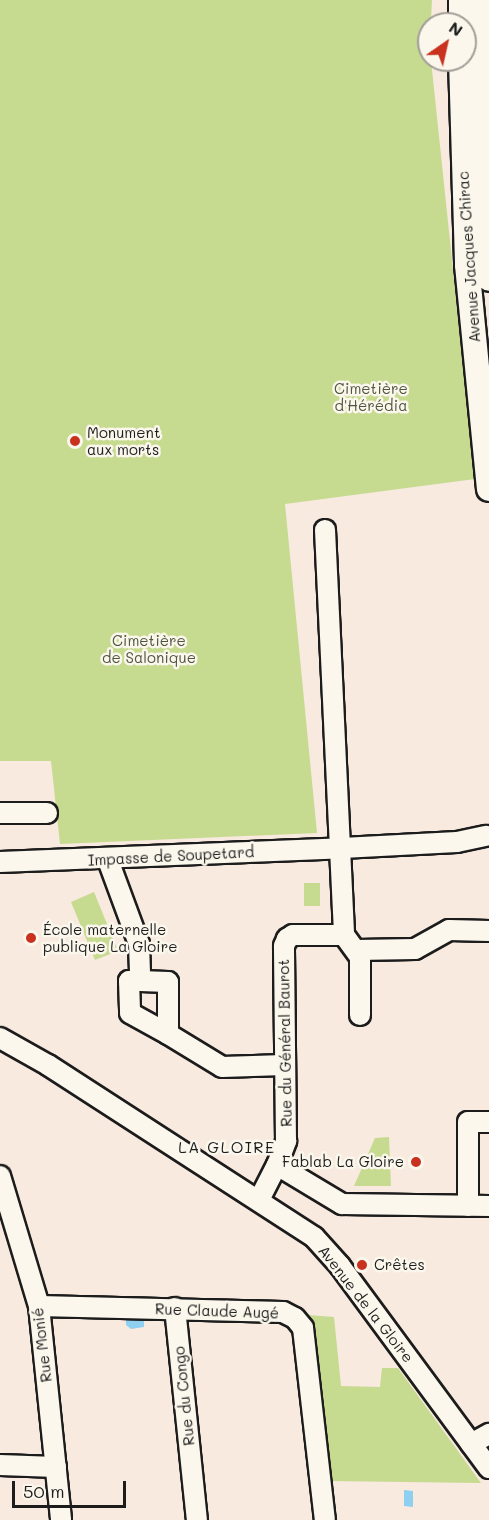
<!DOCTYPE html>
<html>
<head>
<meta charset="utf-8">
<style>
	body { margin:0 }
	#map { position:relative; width:489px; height:1520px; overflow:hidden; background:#f8eadf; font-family:Mali,sans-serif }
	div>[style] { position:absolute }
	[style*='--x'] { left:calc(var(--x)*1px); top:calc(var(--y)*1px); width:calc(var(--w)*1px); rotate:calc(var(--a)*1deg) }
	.green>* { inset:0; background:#c6da90 }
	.water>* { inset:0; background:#8fcff0 }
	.roads { filter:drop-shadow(2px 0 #1c1c1c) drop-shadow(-2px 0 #1c1c1c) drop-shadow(0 2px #1c1c1c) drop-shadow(0 -2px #1c1c1c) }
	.minor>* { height:20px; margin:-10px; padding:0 10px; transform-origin:10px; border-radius:10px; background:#fbf7ec }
	.major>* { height:24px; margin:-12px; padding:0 12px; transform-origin:12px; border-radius:12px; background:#fbf7ec }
	.dots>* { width:16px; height:16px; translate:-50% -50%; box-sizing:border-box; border:3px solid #fbf7ec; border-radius:50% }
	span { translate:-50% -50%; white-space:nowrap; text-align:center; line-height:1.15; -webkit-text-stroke:5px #fbf7ec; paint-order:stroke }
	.street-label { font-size:15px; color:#1c1c1c }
	.park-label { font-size:15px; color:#4f553f }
	.poi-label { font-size:15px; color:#1c1c1c }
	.left { translate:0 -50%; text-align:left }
	.right { translate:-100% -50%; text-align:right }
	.neighbourhood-label { font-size:16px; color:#1c1c1c; letter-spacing:1.5px }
	.north { position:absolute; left:417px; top:12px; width:60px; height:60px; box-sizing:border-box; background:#fbf7ec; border:2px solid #a29f99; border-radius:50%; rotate:34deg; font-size:16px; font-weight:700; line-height:24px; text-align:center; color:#1c1c1c }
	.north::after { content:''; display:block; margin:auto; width:21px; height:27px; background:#c8321e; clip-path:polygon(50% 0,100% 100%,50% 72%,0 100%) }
	.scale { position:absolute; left:12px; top:1481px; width:114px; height:27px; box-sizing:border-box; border:3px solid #1c1c1c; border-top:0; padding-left:8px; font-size:18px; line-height:21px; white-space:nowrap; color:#1c1c1c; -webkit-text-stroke:4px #fbf7ec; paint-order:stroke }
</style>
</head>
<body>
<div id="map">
	<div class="green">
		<i style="clip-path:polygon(0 0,432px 0,429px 60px,431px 60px,475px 479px,285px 504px,317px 833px,60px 844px,51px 761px,0 761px)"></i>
		<i style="clip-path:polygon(304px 883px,320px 883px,320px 906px,304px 906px)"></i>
		<i style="clip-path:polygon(94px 892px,118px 951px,95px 960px,71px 902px)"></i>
		<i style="clip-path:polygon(389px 1137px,391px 1186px,354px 1186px,375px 1138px)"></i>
		<i style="clip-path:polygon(308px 1315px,334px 1317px,341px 1386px,380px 1387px,382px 1368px,398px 1368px,481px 1483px,327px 1481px)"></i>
	</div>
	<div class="water">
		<i style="clip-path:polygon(126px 1318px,144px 1318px,144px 1327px,131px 1329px,126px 1325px)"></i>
		<i style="clip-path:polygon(404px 1490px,413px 1491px,413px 1507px,404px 1506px)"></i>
	</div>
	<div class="roads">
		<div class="minor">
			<i style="--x:325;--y:530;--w:405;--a:87.3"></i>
			<i style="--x:344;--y:935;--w:27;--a:54"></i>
			<i style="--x:360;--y:957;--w:58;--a:90"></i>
			<i style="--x:0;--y:813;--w:47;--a:0"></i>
			<i style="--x:108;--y:860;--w:90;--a:69.7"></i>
			<i style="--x:139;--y:944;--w:37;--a:88"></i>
			<i style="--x:140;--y:981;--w:28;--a:2"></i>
			<i style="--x:168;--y:982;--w:52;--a:90"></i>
			<i style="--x:168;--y:1034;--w:63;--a:31.4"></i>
			<i style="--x:222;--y:1067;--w:62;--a:-1.8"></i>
			<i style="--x:0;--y:862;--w:342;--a:-2.3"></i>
			<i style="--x:342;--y:848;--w:115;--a:-3"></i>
			<i style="--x:457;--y:842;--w:30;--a:-12"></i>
			<i style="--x:357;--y:950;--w:58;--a:-1"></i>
			<i style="--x:415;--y:949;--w:39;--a:-29"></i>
			<i style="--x:449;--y:930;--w:40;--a:1.4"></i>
			<i style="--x:140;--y:981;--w:11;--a:180"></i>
			<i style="--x:129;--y:981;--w:32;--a:88"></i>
			<i style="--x:130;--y:1013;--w:43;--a:28.9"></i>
			<i style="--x:0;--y:1038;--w:55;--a:29.4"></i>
			<i style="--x:48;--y:1065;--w:317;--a:32.9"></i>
			<i style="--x:314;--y:1237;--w:39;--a:48"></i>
			<i style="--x:340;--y:1266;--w:251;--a:53.6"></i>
			<i style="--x:277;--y:1165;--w:76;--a:31"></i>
			<i style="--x:342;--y:1204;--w:147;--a:0.8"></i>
			<i style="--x:0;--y:1176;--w:136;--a:73.3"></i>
			<i style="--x:39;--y:1306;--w:215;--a:84.1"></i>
			<i style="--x:259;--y:1200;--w:39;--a:-63"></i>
			<i style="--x:277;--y:1165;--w:26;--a:-69"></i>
			<i style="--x:286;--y:1141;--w:195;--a:-90.6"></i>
			<i style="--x:284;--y:946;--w:8;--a:-67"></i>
			<i style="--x:287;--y:939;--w:7;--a:-34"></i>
			<i style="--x:293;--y:935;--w:51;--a:0"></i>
			<i style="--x:468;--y:1206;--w:84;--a:-90"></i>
			<i style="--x:468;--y:1122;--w:21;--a:0"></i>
			<i style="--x:39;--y:1306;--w:244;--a:1.4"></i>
			<i style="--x:283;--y:1312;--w:13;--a:27"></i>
			<i style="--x:295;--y:1318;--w:13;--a:51"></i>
			<i style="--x:303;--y:1328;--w:193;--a:83.5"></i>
			<i style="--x:175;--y:1308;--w:213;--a:84.1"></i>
			<i style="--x:471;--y:1444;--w:21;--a:-29"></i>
			<i style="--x:0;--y:1465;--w:56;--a:2"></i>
		</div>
		<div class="major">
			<i style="--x:461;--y:0;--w:24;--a:90"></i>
			<i style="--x:479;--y:0;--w:167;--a:88.6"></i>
			<i style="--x:483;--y:167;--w:112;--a:86.9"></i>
			<i style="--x:461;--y:60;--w:205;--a:88.3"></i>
			<i style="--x:467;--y:265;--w:225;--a:84.4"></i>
		</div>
	</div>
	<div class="dots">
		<i style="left:75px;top:441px;background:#c8321e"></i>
		<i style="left:31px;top:938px;background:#c8321e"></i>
		<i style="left:416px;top:1162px;background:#c8321e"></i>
		<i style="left:362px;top:1265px;background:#c8321e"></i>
	</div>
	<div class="street-label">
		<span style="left:469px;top:257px;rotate:-94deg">Avenue Jacques Chirac</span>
		<span style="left:171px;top:856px;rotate:-3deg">Impasse de Soupetard</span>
		<span style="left:285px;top:1043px;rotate:-91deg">Rue du Général Baurot</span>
		<span style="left:366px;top:1304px;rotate:52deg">Avenue de la Gloire</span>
		<span style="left:217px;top:1311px;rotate:2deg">Rue Claude Augé</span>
		<span style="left:42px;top:1345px;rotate:-97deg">Rue Monié</span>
		<span style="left:184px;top:1396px;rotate:-96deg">Rue du Congo</span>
	</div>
	<div class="park-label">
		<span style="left:371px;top:397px">Cimetière<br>d'Hérédia</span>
		<span style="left:149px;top:649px">Cimetière<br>de Salonique</span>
	</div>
	<div class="poi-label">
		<span class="left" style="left:87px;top:441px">Monument<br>aux morts</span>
		<span class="left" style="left:43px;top:938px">École maternelle<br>publique La Gloire</span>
		<span class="right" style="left:404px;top:1162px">Fablab La Gloire</span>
		<span class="left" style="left:374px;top:1265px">Crêtes</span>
	</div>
	<div class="neighbourhood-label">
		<span style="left:227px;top:1147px">LA GLOIRE</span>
	</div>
	<div class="north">N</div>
	<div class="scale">50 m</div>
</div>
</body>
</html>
